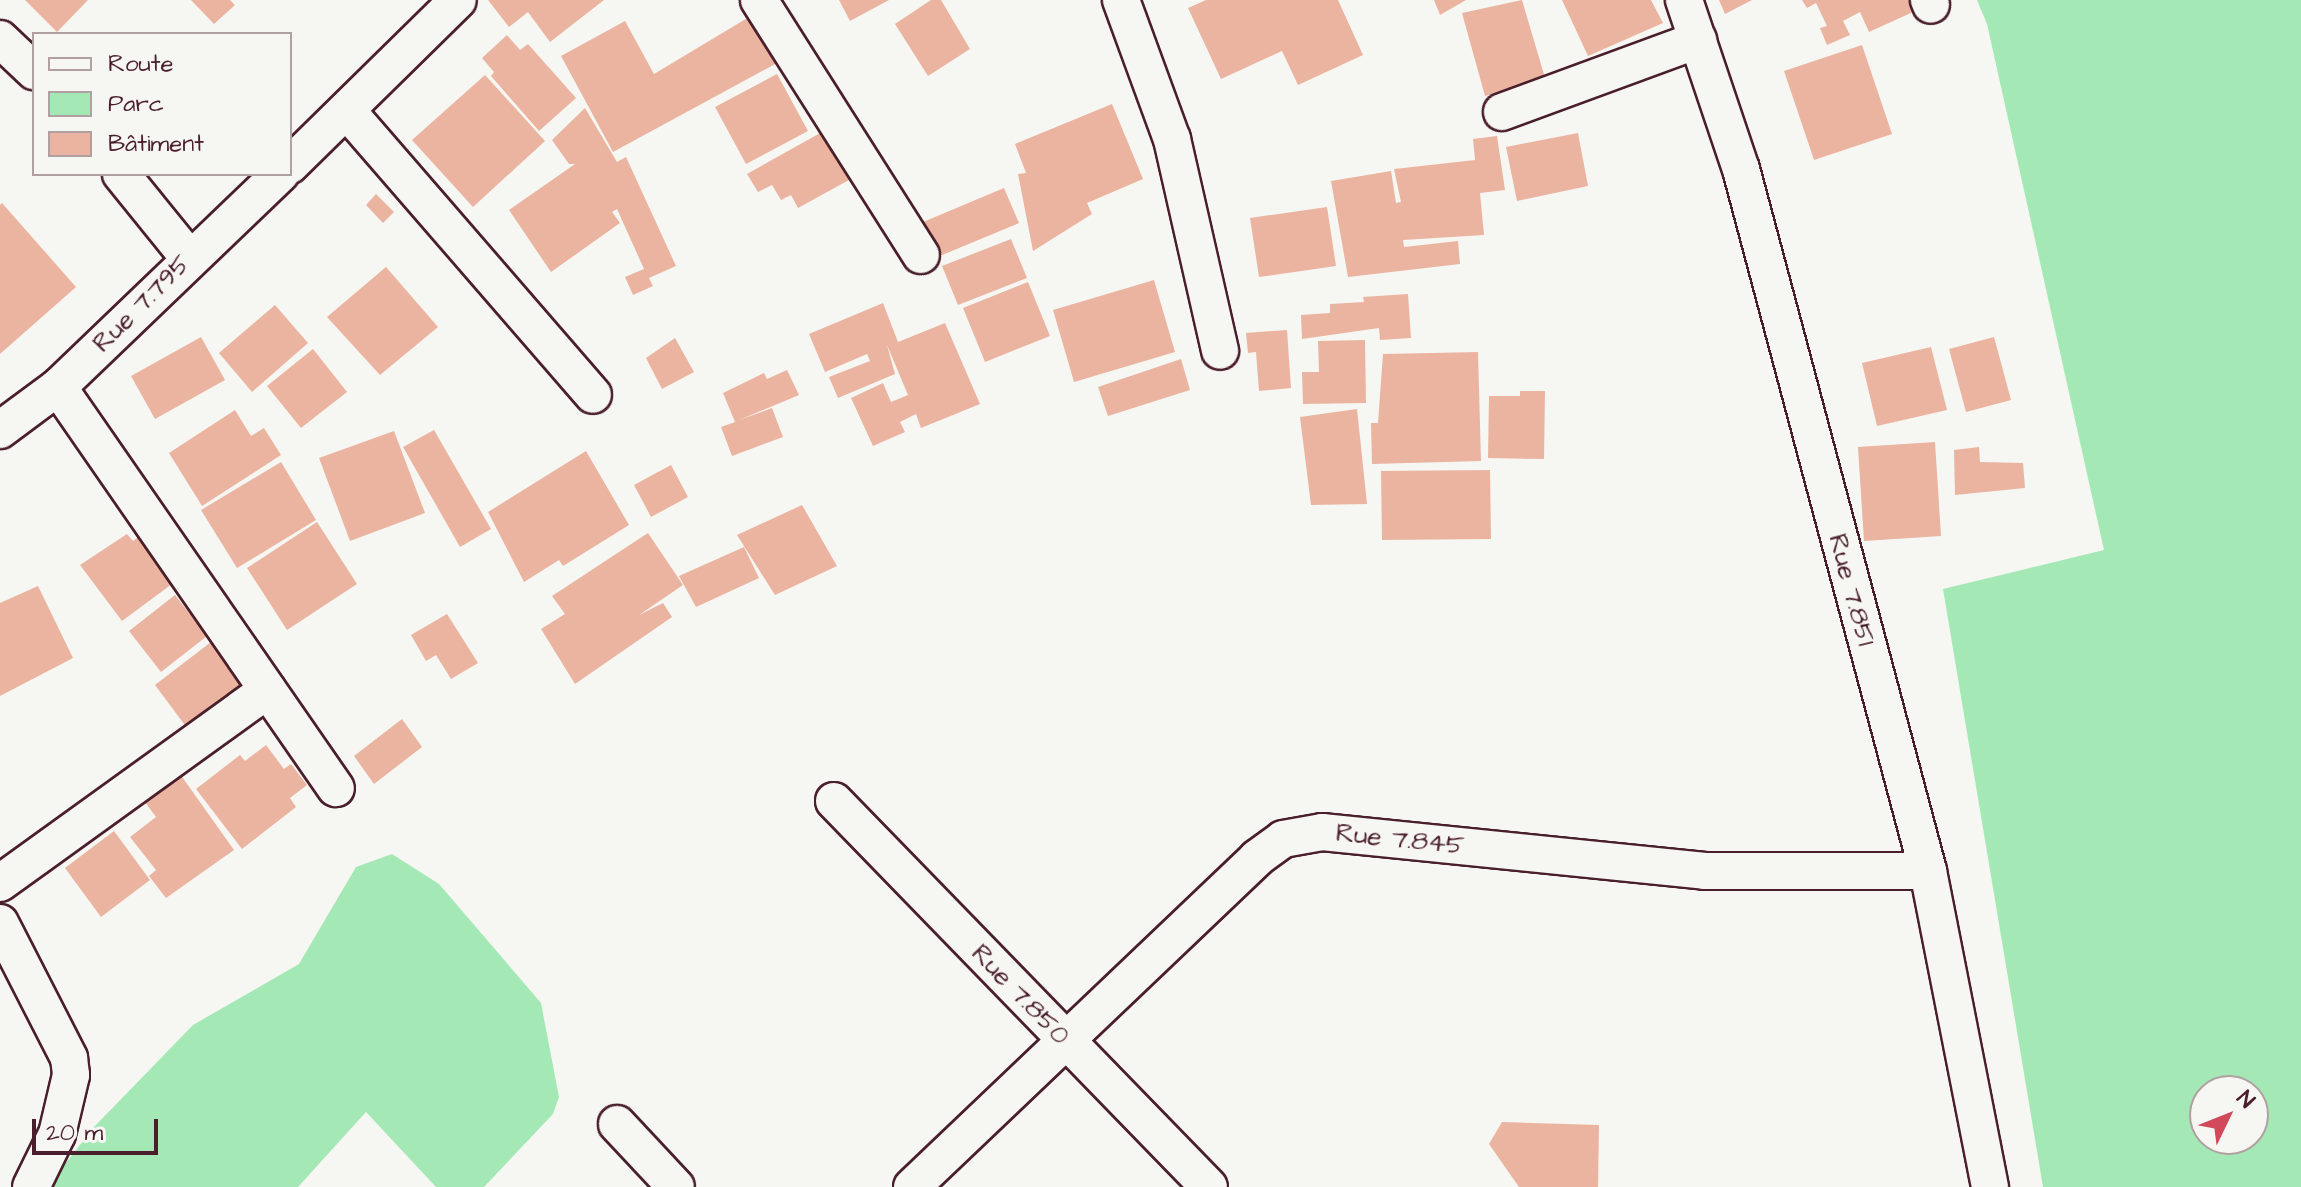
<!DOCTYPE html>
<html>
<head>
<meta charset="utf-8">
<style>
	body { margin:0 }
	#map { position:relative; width:2301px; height:1187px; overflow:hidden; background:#f6f6f2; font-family:"Architects Daughter",sans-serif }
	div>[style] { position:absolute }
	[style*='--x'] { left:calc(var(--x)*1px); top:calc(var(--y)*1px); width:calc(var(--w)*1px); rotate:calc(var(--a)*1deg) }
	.green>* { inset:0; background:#a4e9b5 }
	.building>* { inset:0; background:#ebb4a0 }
	.roads { filter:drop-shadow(2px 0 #4a1f2b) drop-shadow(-2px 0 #4a1f2b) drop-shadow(0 2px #4a1f2b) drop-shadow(0 -2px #4a1f2b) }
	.street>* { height:36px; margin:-18px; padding:0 18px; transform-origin:18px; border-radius:18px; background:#f6f6f2 }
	span { translate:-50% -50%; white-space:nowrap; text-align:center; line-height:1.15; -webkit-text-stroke:7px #f6f6f2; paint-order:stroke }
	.street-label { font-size:26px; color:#4a1f2b }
	.legend { position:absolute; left:32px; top:32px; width:260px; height:144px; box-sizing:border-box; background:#f6f6f2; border:2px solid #b1a0a2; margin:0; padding:10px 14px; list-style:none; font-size:24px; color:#4a1f2b }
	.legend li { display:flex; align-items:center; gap:16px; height:40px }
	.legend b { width:40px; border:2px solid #b1a0a2 }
	.north { position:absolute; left:2189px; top:1075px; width:80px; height:80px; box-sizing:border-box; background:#f6f6f2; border:2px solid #b1a0a2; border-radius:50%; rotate:47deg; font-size:22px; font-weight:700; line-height:32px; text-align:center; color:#4a1f2b }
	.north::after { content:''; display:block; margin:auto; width:28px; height:36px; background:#d1495b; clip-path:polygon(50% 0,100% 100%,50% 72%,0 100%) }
	.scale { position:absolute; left:32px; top:1119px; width:126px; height:36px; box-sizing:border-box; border:4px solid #4a1f2b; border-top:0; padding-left:10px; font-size:24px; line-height:28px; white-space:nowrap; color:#4a1f2b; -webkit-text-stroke:6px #f6f6f2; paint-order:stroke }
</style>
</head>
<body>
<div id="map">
	<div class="green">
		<i style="clip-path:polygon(evenodd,1977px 0,2301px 0,2301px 1187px,2043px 1187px,1943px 589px,2104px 550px,1987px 24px,1977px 0,2205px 1091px,2253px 1091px,2253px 1139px,2205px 1139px,2205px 1091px)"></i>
		<i style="clip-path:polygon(392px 854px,439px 884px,541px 1003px,559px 1097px,553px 1114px,484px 1187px,436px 1187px,366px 1112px,298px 1187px,47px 1187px,94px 1127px,193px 1025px,299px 964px,356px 867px)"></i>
	</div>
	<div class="building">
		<i style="clip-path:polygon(25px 0,88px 0,57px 32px)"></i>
		<i style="clip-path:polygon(191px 0,230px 0,235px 5px,214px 24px)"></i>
		<i style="clip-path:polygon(488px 0,604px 0,550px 42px,528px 12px,509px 27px)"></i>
		<i style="clip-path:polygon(839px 0,889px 0,850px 21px)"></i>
		<i style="clip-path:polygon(931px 0,941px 0,970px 49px,928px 76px,895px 24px)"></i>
		<i style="clip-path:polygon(1206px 0,1338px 0,1363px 55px,1298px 85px,1282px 51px,1221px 79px,1188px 8px)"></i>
		<i style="clip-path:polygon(1434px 0,1466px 0,1440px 15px)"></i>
		<i style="clip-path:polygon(1522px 0,1545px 78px,1485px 96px,1462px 13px)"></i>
		<i style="clip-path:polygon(1562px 0,1651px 0,1663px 23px,1588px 56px)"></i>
		<i style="clip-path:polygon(1719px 0,1752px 0,1725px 14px)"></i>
		<i style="clip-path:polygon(1802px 0,1921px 0,1924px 7px,1869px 32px,1860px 12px,1843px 21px,1850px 35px,1827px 45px,1820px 28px,1827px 26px,1816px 3px,1807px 8px)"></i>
		<i style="clip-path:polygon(749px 17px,777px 63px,613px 152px,561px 56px,625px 21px,654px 74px)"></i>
		<i style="clip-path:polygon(507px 35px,520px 50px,528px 44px,576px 98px,539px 131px,491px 76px,494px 72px,482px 58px)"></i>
		<i style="clip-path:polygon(1862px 45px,1892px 134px,1814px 160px,1784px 71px)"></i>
		<i style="clip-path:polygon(777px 74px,808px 131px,746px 164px,715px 107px)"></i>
		<i style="clip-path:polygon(485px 75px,545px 141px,473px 207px,412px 140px)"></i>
		<i style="clip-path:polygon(1112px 104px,1143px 179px,1087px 203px,1092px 214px,1033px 251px,1018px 174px,1026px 173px,1015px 144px)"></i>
		<i style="clip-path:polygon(585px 108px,617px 162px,626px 157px,676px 266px,649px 278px,653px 286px,633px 295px,625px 277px,644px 269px,617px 209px,612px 212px,620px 223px,551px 272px,509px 210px,575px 164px,569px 164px,552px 140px)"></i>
		<i style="clip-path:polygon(822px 132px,849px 180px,798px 208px,791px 195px,781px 200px,772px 185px,758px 192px,747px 174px)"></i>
		<i style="clip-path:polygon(1578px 133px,1588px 186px,1517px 201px,1506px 147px)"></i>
		<i style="clip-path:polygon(1497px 136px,1505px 190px,1480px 193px,1484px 235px,1403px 240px,1404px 247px,1458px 241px,1460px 264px,1348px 277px,1331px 181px,1391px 171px,1396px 203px,1401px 202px,1394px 169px,1475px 160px,1473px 139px)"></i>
		<i style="clip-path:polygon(1004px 188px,1019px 223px,935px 258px,916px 225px)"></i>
		<i style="clip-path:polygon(376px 194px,394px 212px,383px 223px,366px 205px)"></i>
		<i style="clip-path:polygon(2px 203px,76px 287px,0 354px,0 205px)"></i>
		<i style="clip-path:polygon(1327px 207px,1336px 266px,1259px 277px,1250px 218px)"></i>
		<i style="clip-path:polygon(1011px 239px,1027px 278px,958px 305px,942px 266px)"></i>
		<i style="clip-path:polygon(386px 267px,438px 327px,380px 375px,327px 317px)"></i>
		<i style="clip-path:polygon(1154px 280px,1175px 352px,1074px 382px,1053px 310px)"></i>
		<i style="clip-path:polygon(1028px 282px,1050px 336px,985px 362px,963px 308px)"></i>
		<i style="clip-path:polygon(1408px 294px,1411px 338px,1380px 340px,1379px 328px,1302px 339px,1301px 315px,1330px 313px,1330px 304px,1364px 302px,1363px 297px)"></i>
		<i style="clip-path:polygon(883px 303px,898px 342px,945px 323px,980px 404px,921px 428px,916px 414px,900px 422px,905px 432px,873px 446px,851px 398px,883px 383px,891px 402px,908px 395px,887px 345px,895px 374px,838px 398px,829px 377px,870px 361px,867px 354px,825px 372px,809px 334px)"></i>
		<i style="clip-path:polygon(275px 305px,308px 343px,252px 392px,219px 353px)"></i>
		<i style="clip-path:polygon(1287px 330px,1291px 388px,1259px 391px,1256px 352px,1248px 353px,1246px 333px)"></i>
		<i style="clip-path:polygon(201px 337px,225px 380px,155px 419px,131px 376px)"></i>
		<i style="clip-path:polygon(1994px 337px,2011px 400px,1966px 412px,1949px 349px)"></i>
		<i style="clip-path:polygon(675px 338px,694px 372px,662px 389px,646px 358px)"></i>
		<i style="clip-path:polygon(1365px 340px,1366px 403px,1303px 404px,1302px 372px,1319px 372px,1318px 341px)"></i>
		<i style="clip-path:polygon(1931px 347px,1947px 410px,1877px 426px,1862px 363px)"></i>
		<i style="clip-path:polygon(313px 349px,347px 392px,301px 428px,267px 386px)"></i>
		<i style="clip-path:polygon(1478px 352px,1481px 461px,1372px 464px,1371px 423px,1378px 423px,1383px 354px)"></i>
		<i style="clip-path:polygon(1181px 359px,1190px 390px,1108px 416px,1098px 387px)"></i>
		<i style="clip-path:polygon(787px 370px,799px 395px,739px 420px,772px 408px,783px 437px,732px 456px,721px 427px,735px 422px,723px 393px,764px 373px,767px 379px)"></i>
		<i style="clip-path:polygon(1520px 391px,1545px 391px,1544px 459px,1488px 458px,1489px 396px,1520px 396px)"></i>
		<i style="clip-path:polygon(1357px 409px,1367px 504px,1311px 505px,1300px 417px)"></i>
		<i style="clip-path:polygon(235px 410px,251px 436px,264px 428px,281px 455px,202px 506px,169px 453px)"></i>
		<i style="clip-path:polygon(434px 430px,491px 529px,460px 547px,403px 447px)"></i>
		<i style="clip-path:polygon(394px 431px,425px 513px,350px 541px,319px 458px)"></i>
		<i style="clip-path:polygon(1935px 442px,1941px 536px,1864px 541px,1858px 447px)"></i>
		<i style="clip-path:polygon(1979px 447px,1980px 462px,2023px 463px,2025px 488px,1955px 495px,1954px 450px)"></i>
		<i style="clip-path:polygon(586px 451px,629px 525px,563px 566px,559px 560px,524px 582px,488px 512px)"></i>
		<i style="clip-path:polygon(281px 462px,316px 520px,237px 568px,201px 510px)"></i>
		<i style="clip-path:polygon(671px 465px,688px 497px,651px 517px,634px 485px)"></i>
		<i style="clip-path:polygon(1490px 470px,1491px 539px,1382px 540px,1381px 471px)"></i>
		<i style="clip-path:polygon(802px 505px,837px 566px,775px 595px,737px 535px)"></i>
		<i style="clip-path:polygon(317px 522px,357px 584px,287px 630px,247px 568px)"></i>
		<i style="clip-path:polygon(648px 533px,683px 585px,639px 615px,663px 603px,672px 617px,575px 684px,541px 629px,565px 614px,552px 596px)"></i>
		<i style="clip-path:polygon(127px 534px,133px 541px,141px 535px,176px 581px,122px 621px,80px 565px)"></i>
		<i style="clip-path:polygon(744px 547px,759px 578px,696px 607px,679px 576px)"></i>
		<i style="clip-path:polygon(38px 586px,73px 658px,0 696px,0 603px)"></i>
		<i style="clip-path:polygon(175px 595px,207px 636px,161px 672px,129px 631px)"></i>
		<i style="clip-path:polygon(447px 614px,478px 663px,451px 679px,436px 655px,426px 661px,411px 635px)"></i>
		<i style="clip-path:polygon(211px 642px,247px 689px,190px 732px,155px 685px)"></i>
		<i style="clip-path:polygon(402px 719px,422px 747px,374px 784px,354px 756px)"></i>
		<i style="clip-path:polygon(266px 745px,284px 769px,291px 764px,307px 785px,290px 798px,296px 807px,242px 849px,196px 789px,240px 755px,245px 761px)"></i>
		<i style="clip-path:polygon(180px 774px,234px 850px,166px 898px,149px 876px,156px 870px,130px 837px,156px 817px,145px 802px)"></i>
		<i style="clip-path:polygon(114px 831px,150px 880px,101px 917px,65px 868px)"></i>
		<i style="clip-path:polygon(1502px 1122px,1599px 1125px,1598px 1187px,1519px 1187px,1489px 1144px)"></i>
	</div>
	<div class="roads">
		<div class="street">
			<i style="--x:759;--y:0;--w:302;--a:57.6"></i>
			<i style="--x:1121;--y:0;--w:148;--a:69.9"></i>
			<i style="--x:1172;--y:139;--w:217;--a:77.2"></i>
			<i style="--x:1684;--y:0;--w:178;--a:71.4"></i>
			<i style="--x:1741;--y:169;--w:726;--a:75.08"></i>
			<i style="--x:1928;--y:871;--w:322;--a:78.9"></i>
			<i style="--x:1929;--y:0;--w:5;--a:68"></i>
			<i style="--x:0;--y:39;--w:47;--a:43.3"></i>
			<i style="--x:348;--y:112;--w:374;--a:49.1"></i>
			<i style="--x:1502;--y:112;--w:209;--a:-20.2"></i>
			<i style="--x:290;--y:165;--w:235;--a:-44.5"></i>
			<i style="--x:121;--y:174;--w:108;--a:51"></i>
			<i style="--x:58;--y:387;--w:488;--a:55.3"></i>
			<i style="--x:0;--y:430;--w:72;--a:-36.6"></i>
			<i style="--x:58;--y:387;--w:308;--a:-43.8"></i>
			<i style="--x:834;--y:801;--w:538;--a:45.83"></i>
			<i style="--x:0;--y:883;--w:330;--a:-35.8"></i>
			<i style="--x:0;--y:923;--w:152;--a:62.9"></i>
			<i style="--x:69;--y:1058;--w:17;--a:83"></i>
			<i style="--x:71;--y:1075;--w:61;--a:103.3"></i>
			<i style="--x:57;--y:1134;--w:59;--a:116.1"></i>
			<i style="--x:617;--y:1124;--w:86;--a:46.9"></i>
			<i style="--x:912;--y:1187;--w:477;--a:-43.6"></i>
			<i style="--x:1257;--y:858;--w:32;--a:-36"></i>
			<i style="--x:1283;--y:839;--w:40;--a:-10"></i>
			<i style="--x:1322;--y:832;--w:385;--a:5.8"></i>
			<i style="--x:1705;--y:871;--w:223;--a:0"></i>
		</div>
	</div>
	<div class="street-label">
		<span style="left:142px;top:304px;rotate:-45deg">Rue 7.795</span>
		<span style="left:1851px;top:590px;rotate:75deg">Rue 7.851</span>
		<span style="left:1400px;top:840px;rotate:6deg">Rue 7.845</span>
		<span style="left:1020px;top:995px;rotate:46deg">Rue 7.850</span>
	</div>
	<ul class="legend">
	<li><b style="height:10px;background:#f6f6f2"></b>Route</li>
	<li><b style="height:22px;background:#a4e9b5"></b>Parc</li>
	<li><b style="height:22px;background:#ebb4a0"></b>Bâtiment</li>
	</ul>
	<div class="north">N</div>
	<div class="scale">20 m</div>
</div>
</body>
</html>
